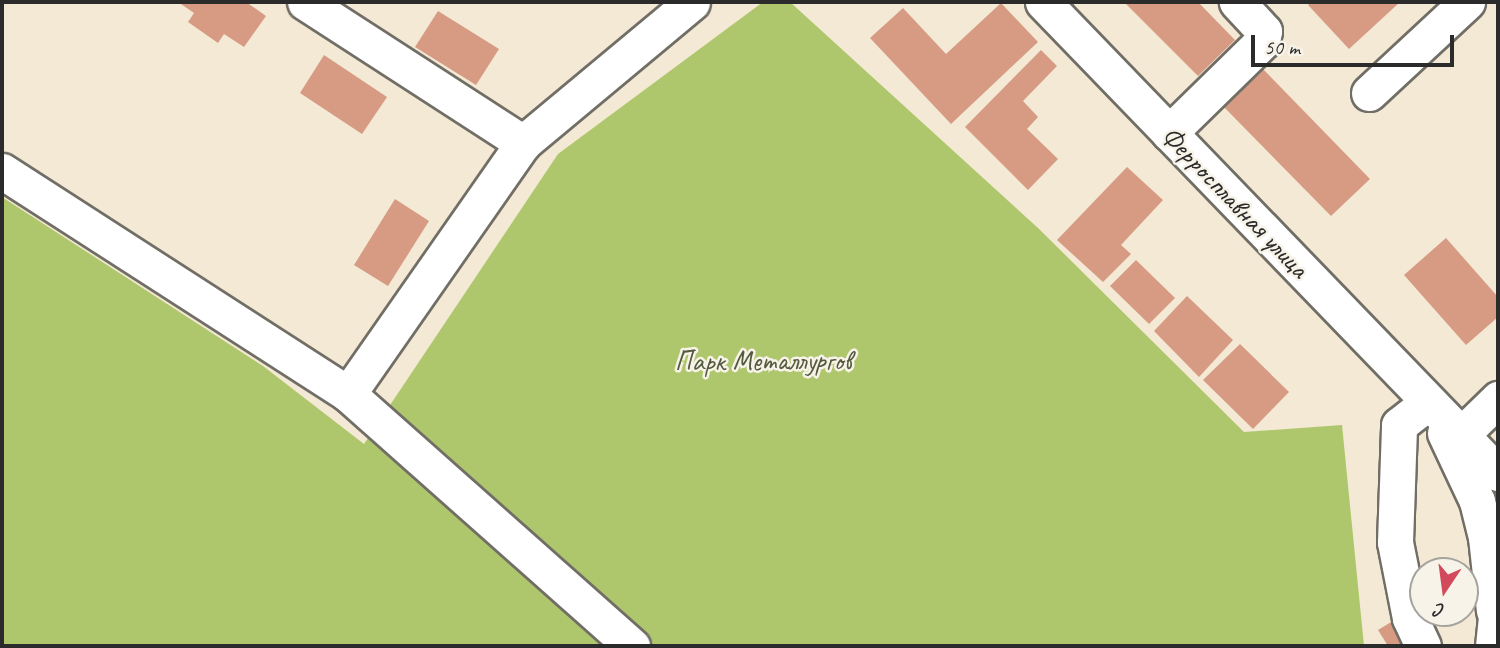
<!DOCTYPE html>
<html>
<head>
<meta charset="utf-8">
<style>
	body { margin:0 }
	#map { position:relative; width:1500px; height:648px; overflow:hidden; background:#f3e9d4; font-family:Caveat,sans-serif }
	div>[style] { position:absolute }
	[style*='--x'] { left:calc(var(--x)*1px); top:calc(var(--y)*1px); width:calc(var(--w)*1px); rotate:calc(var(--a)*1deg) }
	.green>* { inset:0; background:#afc76c }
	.building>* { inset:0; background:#d79b84 }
	.roads { filter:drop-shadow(2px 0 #716e66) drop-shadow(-2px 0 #716e66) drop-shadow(0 2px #716e66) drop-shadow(0 -2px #716e66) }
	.minor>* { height:35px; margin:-17.5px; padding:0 17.5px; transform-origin:17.5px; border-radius:17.5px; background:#fff }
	span { translate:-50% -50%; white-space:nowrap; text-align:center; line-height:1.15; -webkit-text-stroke:5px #f7f3e8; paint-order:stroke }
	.street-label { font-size:28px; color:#2b2b2b }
	.park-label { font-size:28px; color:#535a3e }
	.frame { position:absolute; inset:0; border:4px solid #2b2b2b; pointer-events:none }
	.north { position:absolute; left:1409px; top:557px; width:70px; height:70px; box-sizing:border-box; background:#f7f3e8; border:2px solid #a5a39c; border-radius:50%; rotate:193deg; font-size:19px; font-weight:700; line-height:28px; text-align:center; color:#2b2b2b }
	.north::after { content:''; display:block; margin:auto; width:24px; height:32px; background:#d1495b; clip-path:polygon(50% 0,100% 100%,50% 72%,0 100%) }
	.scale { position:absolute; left:1251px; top:35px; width:203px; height:32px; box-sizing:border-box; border:4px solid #2b2b2b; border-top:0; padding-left:9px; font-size:21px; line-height:24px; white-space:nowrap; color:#2b2b2b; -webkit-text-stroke:5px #f7f3e8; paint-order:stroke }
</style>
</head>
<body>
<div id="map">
	<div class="green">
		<i style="clip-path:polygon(763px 2px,790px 2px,1038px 228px,1244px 432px,1342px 425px,1364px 646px,2px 646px,2px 197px,263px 366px,364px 444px,558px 154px)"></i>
	</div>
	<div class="building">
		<i style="clip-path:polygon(178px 2px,246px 2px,266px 16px,244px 47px,224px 34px,218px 43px,188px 22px,194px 13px)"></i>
		<i style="clip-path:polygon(1124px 2px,1198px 2px,1235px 40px,1198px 76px)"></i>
		<i style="clip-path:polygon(1312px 2px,1400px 2px,1349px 49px,1308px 5px)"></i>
		<i style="clip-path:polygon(1001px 3px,1038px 42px,951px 124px,870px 38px,903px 8px,946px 54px)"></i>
		<i style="clip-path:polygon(438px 11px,499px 49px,476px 85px,415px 47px)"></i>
		<i style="clip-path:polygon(1041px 50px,1057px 66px,1023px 101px,1038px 117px,1027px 129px,1058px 159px,1028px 190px,965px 127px)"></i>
		<i style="clip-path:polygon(324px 55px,387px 97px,362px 134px,300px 93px)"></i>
		<i style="clip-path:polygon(1260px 66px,1370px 179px,1331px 216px,1221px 104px)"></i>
		<i style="clip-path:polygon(1127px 167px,1163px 200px,1121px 245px,1131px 254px,1103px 282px,1057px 240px)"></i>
		<i style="clip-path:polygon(395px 199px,429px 221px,388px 286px,354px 265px)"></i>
		<i style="clip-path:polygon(1446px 238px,1498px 297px,1498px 317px,1466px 345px,1404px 275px)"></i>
		<i style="clip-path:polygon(1136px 260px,1175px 298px,1149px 324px,1110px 286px)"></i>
		<i style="clip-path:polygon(1187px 296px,1233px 340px,1199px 377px,1154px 331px)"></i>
		<i style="clip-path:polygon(1240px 344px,1289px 392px,1253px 429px,1203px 380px)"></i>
		<i style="clip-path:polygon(1416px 607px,1440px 646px,1388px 646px,1378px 630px)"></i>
	</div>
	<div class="roads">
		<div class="minor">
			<i style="--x:305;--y:2;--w:260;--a:32.9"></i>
			<i style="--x:1043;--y:2;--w:655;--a:45.99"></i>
			<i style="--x:1369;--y:93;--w:134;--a:-42.9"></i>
			<i style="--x:1169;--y:133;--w:130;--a:-44.4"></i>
			<i style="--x:1262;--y:42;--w:11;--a:-80"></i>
			<i style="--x:1264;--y:31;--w:40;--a:-133"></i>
			<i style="--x:2;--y:171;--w:412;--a:32.8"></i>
			<i style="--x:348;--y:394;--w:380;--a:41.6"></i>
			<i style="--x:348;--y:394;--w:306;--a:-55.1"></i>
			<i style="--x:523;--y:143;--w:220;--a:-39.8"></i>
			<i style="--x:1445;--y:433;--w:75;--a:64.8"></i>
			<i style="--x:1477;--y:501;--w:37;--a:76"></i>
			<i style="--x:1486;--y:537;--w:74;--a:83.8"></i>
			<i style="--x:1461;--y:435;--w:52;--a:-44.2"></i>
			<i style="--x:1423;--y:646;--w:31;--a:-115"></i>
			<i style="--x:1410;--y:618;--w:77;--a:-101.2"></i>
			<i style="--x:1395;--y:542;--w:117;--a:-88"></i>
			<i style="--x:1399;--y:425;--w:37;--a:-38"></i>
			<i style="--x:1493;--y:646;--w:48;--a:-84.1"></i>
		</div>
	</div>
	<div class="street-label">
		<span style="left:1235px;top:202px;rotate:46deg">Ферросплавная улица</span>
	</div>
	<div class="park-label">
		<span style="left:763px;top:361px">Парк Металлургов</span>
	</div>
	<div class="frame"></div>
	<div class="north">С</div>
	<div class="scale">50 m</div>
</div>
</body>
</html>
